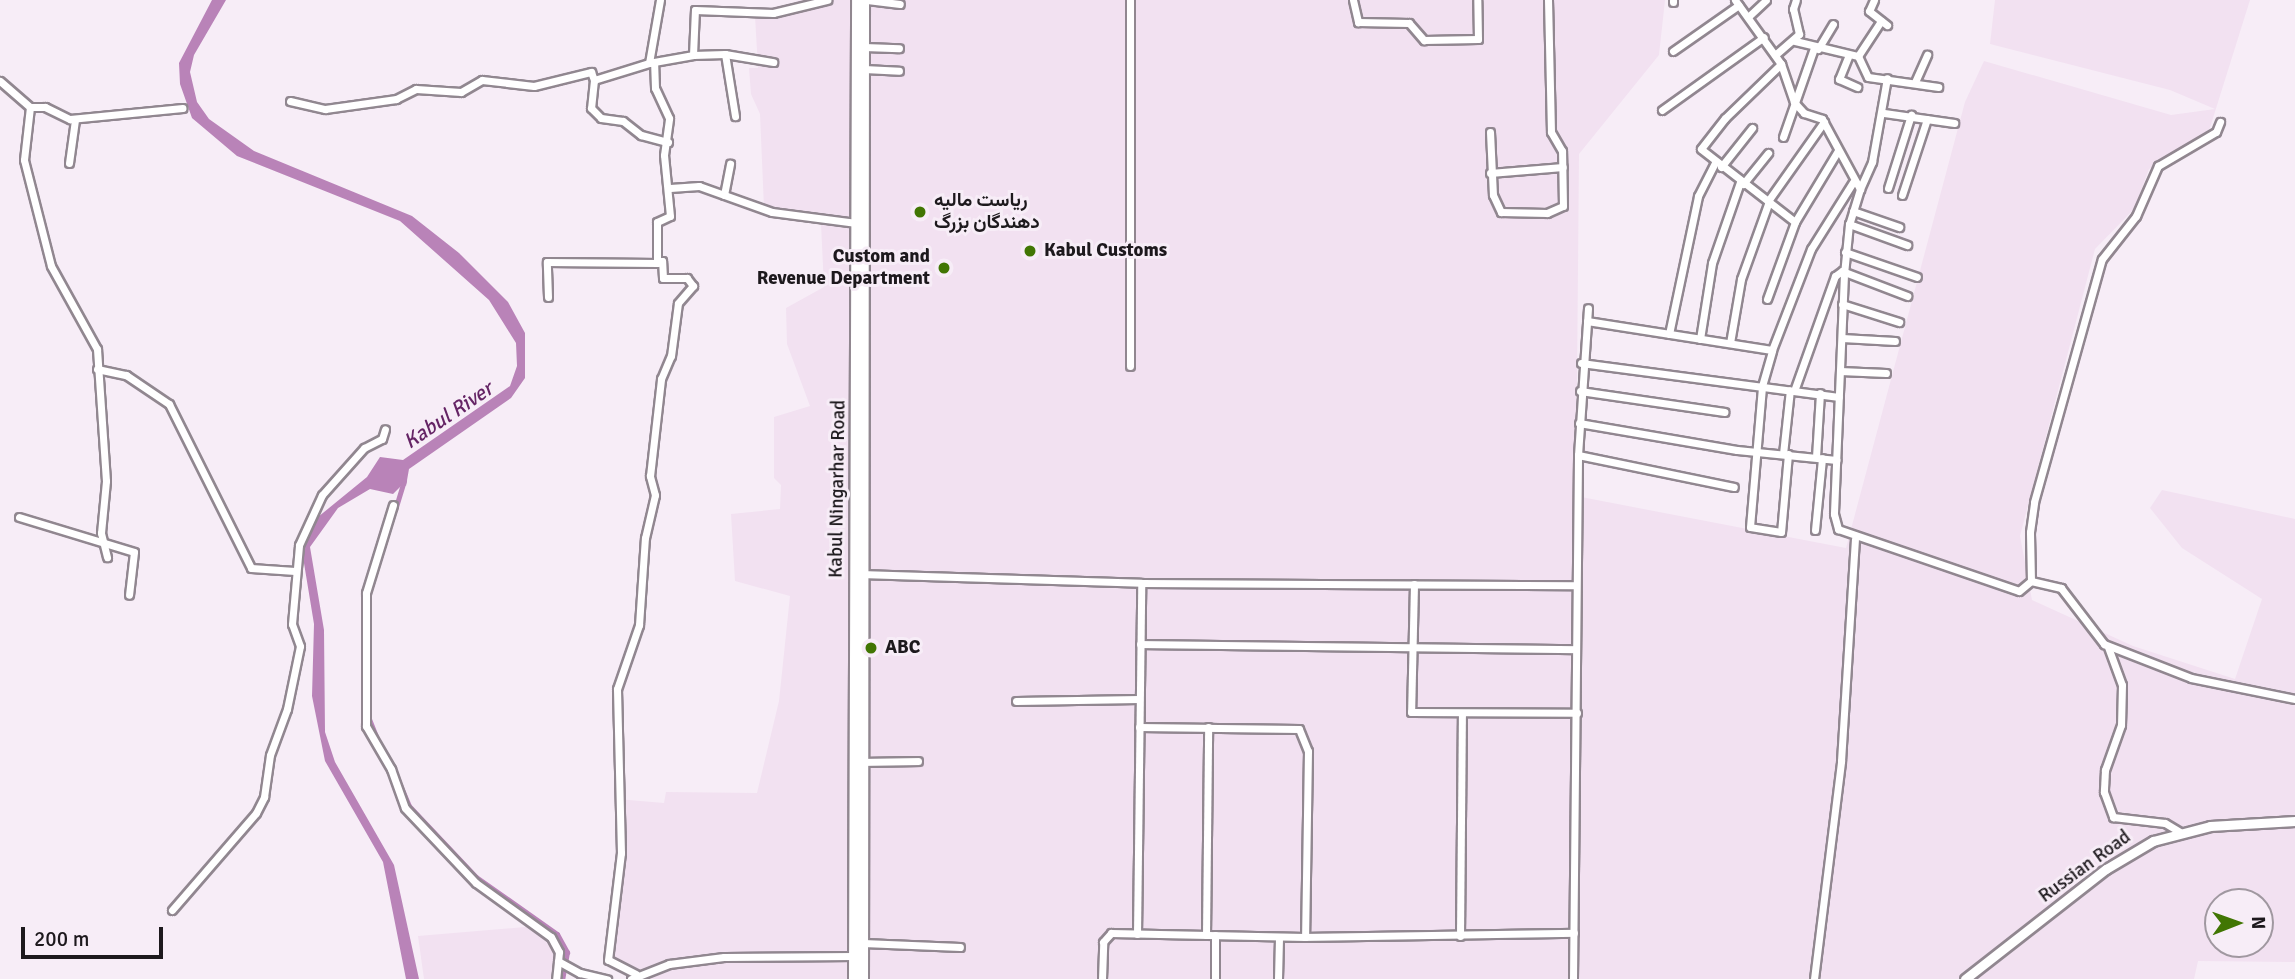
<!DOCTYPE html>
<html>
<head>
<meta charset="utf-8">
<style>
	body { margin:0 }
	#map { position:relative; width:2295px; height:979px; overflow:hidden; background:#f7edf7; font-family:Signika,Vazirmatn,sans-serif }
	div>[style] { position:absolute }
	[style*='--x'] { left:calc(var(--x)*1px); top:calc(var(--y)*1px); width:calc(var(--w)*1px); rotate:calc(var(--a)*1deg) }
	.built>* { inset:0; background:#f2e1f1 }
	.water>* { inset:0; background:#b983b8 }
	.canal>* { height:5px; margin:-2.5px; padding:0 2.5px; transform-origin:2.5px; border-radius:2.5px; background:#b983b8 }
	.roads { filter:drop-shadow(2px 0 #918790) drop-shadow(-2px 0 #918790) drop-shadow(0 2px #918790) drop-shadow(0 -2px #918790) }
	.minor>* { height:7px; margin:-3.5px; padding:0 3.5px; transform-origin:3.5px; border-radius:3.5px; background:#fff }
	.major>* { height:9px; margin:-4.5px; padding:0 4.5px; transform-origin:4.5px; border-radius:4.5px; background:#fff }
	.highway>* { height:10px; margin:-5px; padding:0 5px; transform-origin:5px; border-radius:5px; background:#fff }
	.dots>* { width:19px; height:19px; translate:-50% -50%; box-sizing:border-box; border:4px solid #f7edf7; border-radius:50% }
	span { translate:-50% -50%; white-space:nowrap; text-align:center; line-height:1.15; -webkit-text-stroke:6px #f7edf7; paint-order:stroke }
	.poi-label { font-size:19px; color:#1d191d; font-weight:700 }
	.left { translate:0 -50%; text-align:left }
	.right { translate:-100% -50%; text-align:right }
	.street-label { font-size:19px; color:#1d191d }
	.water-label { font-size:21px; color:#652465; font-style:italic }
	.north { position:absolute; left:2204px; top:888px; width:70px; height:70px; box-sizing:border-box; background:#f7edf7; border:2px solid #a098a0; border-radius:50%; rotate:89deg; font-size:19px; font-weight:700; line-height:28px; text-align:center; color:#1d191d }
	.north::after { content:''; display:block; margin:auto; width:24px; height:32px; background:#417603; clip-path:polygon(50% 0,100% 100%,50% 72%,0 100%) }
	.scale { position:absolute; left:21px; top:927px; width:142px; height:32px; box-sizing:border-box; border:4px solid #1d191d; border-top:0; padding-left:9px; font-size:21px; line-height:24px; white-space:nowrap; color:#1d191d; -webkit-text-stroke:5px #f7edf7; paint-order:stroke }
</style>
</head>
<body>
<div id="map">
	<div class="built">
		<i style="clip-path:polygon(evenodd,801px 0,1665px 0,1659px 55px,1579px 154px,1576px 496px,1846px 548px,1965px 102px,1984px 61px,2171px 115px,2215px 109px,2170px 90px,1990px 44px,1995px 0,2250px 0,2208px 134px,2149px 169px,2134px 209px,2095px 249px,2020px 536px,2032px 600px,2133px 646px,2235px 679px,2262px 599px,2182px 548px,2150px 508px,2162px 490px,2295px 519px,2295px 962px,2198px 961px,2194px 979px,644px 979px,610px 963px,621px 853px,617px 799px,664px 803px,666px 792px,757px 793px,779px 701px,790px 596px,735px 581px,731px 514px,780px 509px,781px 485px,774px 478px,774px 417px,810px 406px,787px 344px,786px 308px,824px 287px,821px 224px,764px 208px,760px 114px,751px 94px,749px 68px,758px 68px,755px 16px,801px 0,2218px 902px,2260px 902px,2260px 944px,2218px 944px,2218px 902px)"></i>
		<i style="clip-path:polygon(537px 926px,557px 944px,556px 979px,424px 979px,418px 936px)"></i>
	</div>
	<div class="water">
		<i style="clip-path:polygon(212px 0,226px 0,194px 55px,190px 72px,197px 102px,209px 119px,254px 151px,412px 216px,459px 253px,508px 302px,525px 333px,525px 378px,511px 398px,409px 469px,406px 486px,403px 484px,393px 494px,370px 489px,338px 508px,310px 547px,324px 630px,325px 732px,335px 762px,394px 865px,419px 979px,406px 979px,383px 862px,325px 761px,312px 696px,314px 624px,302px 551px,318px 517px,367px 477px,380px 457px,403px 460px,510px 386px,517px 366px,516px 343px,489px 300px,400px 221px,237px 156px,192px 118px,180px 84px,179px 63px)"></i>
	</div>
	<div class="canal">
		<i style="--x:395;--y:510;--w:31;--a:-73"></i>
		<i style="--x:369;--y:607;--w:36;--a:90"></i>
		<i style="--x:369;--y:719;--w:22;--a:68"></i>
		<i style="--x:392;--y:766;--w:43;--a:67"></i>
		<i style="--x:409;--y:806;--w:98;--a:46.7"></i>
		<i style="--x:476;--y:877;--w:99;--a:35.1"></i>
		<i style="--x:557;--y:934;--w:21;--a:61"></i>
		<i style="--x:567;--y:952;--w:27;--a:100"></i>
	</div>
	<div class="roads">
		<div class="minor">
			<i style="--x:867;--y:0;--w:33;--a:7"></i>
			<i style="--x:1130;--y:0;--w:366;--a:90"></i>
			<i style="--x:1353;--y:0;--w:23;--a:77"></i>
			<i style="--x:1358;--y:22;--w:51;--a:1.1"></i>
			<i style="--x:1409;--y:23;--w:23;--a:49"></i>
			<i style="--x:1424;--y:40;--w:54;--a:-1.1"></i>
			<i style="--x:1478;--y:39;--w:39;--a:-91"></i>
			<i style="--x:1735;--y:0;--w:79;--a:54.3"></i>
			<i style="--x:1781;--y:64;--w:40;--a:71.1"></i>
			<i style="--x:1794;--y:102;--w:15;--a:48"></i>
			<i style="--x:1804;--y:113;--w:19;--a:18"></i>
			<i style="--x:1822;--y:119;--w:80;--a:61.5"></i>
			<i style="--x:1860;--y:189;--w:37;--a:107"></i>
			<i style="--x:1849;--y:224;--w:50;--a:95.7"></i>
			<i style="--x:1844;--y:274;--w:240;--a:92.4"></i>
			<i style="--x:1834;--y:514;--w:16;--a:75"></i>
			<i style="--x:1838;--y:529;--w:191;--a:18.9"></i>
			<i style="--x:2019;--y:591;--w:16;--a:-40"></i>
			<i style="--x:2031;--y:581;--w:49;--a:-91.2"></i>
			<i style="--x:2030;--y:532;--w:30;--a:-82"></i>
			<i style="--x:2034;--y:502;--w:252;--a:-74.4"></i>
			<i style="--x:2102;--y:259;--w:55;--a:-51.7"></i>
			<i style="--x:2136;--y:216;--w:55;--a:-66.3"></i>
			<i style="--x:2158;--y:166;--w:67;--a:-30.4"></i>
			<i style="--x:2216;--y:132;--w:11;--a:-68"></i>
			<i style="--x:1874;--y:0;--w:12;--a:114"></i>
			<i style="--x:1869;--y:11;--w:23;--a:38"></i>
			<i style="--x:1673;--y:2;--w:2;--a:-90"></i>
			<i style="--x:1749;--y:16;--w:23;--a:-43"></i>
			<i style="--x:1795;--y:41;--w:65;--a:13.4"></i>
			<i style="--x:1858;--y:56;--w:23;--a:65"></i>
			<i style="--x:1868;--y:77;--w:71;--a:8.1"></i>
			<i style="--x:864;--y:47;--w:35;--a:2"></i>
			<i style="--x:1818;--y:49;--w:29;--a:-59"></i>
			<i style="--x:1673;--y:51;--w:80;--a:-34.9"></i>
			<i style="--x:725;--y:54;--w:63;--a:80.8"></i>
			<i style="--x:693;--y:55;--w:32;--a:-2"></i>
			<i style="--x:725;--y:54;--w:49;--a:9.5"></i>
			<i style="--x:1775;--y:55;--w:32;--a:-41"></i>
			<i style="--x:1799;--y:34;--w:26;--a:-103"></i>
			<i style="--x:1793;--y:9;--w:9;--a:-72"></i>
			<i style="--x:1858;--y:56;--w:42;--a:-56.7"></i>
			<i style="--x:1848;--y:57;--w:24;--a:112"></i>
			<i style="--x:1839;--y:79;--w:20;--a:24"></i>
			<i style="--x:654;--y:62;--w:40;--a:-10"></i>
			<i style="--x:693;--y:55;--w:45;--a:-87.5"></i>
			<i style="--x:695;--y:10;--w:78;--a:2.2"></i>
			<i style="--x:773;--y:13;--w:56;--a:-13.5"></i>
			<i style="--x:1781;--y:64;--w:78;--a:136"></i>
			<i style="--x:1725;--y:118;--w:39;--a:128"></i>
			<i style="--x:1701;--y:149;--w:119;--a:37.8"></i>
			<i style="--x:864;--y:69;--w:35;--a:3"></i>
			<i style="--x:594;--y:80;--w:28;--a:96"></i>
			<i style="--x:591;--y:108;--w:14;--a:45"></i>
			<i style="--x:601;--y:118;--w:22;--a:8"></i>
			<i style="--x:623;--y:121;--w:23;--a:38"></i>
			<i style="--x:641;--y:135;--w:28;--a:15"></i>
			<i style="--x:0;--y:81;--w:40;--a:41"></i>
			<i style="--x:30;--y:107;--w:15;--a:0"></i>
			<i style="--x:45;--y:107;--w:28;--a:26"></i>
			<i style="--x:70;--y:119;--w:113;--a:-5.6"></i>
			<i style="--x:1915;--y:82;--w:30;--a:-66"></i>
			<i style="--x:290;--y:101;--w:36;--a:13"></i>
			<i style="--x:325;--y:109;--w:72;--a:-8"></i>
			<i style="--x:396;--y:99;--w:22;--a:-27"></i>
			<i style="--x:416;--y:89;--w:45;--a:3.8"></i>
			<i style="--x:461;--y:92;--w:24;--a:-30"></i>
			<i style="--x:482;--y:80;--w:52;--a:6.6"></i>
			<i style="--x:534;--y:86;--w:59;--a:-13.8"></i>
			<i style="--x:591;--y:72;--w:9;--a:69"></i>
			<i style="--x:594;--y:80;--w:58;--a:-17.2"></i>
			<i style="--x:30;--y:107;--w:53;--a:96.5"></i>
			<i style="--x:24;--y:160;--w:109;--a:75.7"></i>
			<i style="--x:51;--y:266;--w:95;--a:61"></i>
			<i style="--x:97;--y:349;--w:132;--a:86.1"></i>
			<i style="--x:106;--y:481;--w:52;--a:95.5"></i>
			<i style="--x:101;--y:533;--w:25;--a:76"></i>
			<i style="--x:1662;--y:110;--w:125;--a:-35.6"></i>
			<i style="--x:1884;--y:113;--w:71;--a:8.1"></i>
			<i style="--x:1490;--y:132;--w:63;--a:87.3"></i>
			<i style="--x:1493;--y:195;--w:19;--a:65"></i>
			<i style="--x:1501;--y:212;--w:46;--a:1.2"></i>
			<i style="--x:1547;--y:213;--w:17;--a:-24"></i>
			<i style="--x:1563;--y:206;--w:55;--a:-91"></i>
			<i style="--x:1562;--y:151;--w:22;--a:-120"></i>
			<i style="--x:1551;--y:132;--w:132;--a:-91.3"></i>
			<i style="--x:1783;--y:137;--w:94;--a:-70.8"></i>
			<i style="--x:69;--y:163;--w:43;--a:-82.1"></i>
			<i style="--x:1721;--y:167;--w:50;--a:-51.5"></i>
			<i style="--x:1490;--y:173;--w:73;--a:-4.7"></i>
			<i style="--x:1743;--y:184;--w:40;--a:-51"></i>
			<i style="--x:670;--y:188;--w:29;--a:-4"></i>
			<i style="--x:699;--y:186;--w:77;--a:19.6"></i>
			<i style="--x:772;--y:212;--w:85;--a:7.5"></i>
			<i style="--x:1888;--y:188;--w:77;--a:-72.5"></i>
			<i style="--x:1860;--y:189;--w:30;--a:-66"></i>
			<i style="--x:1872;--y:162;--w:85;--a:-79.9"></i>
			<i style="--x:724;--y:195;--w:32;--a:-79"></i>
			<i style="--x:1902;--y:195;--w:80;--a:-71.8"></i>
			<i style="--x:1768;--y:201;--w:97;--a:-54.7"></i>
			<i style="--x:1853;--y:211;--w:49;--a:19.2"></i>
			<i style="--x:1849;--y:224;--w:62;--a:19.9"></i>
			<i style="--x:1845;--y:252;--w:76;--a:19.1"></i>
			<i style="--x:548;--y:297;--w:35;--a:-92"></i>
			<i style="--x:547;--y:262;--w:110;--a:0.5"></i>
			<i style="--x:1767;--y:299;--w:82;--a:-70"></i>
			<i style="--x:1795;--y:222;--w:82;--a:-59"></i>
			<i style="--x:1842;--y:304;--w:60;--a:17.5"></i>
			<i style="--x:1587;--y:321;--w:187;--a:8.9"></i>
			<i style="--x:1669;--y:334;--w:141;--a:-78.1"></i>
			<i style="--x:1698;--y:196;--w:37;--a:-63"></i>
			<i style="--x:1842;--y:338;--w:53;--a:3.2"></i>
			<i style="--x:1700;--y:339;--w:77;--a:-81"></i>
			<i style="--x:1712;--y:263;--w:86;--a:-70.9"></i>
			<i style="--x:1730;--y:343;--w:65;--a:-80.2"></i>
			<i style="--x:1741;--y:279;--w:80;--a:-70.2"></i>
			<i style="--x:1581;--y:363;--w:260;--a:7.5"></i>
			<i style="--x:97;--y:369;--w:30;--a:12"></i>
			<i style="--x:126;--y:375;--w:52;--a:34"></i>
			<i style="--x:169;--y:404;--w:183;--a:63.4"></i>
			<i style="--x:251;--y:568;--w:44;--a:3.9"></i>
			<i style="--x:1840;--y:371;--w:46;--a:2.5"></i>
			<i style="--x:1580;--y:391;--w:146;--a:8.3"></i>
			<i style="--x:1794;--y:391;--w:122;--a:-70.4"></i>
			<i style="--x:1835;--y:276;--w:9;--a:-36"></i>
			<i style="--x:1842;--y:271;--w:70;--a:21"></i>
			<i style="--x:1579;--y:423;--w:160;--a:9.7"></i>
			<i style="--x:1737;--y:450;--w:100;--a:5.7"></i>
			<i style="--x:1783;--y:454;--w:64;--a:-83.8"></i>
			<i style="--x:1788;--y:454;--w:78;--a:95.1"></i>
			<i style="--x:1781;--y:532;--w:31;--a:-171"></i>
			<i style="--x:1750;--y:527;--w:142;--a:-85.1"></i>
			<i style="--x:1762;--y:386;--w:37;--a:-74"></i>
			<i style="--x:1772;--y:350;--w:108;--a:-68.9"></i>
			<i style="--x:1811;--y:249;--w:79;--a:-57.9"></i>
			<i style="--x:1578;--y:455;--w:159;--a:11.6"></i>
			<i style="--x:1816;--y:457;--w:64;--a:-86.4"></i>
			<i style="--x:393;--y:505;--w:92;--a:107.1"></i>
			<i style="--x:366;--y:593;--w:133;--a:90"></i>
			<i style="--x:366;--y:726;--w:50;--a:59.8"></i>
			<i style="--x:391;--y:769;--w:41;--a:70.3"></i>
			<i style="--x:405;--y:808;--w:103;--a:46.6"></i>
			<i style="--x:476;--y:883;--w:92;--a:35.8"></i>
			<i style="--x:551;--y:937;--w:17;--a:62"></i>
			<i style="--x:559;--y:952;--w:27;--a:96"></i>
			<i style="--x:19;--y:517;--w:120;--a:16.9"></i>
			<i style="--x:134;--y:552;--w:43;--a:96.6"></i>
			<i style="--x:1815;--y:530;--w:72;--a:-84.4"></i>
			<i style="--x:860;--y:574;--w:281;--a:1.8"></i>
			<i style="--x:1141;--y:583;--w:435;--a:0.3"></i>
			<i style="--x:2031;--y:581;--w:31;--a:13"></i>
			<i style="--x:2061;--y:588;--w:71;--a:52.5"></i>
			<i style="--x:2104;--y:644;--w:93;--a:21.3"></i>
			<i style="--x:2191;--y:678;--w:106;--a:11.4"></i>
			<i style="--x:1414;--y:584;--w:128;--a:91.3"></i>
			<i style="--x:1411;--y:712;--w:166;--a:0.3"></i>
			<i style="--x:1140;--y:644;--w:436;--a:0.7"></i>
			<i style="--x:2108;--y:647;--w:40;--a:69.8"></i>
			<i style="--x:2122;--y:685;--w:40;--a:91.4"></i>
			<i style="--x:2121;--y:725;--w:48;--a:109.6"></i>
			<i style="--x:2105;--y:770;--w:22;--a:93"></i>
			<i style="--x:2104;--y:792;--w:27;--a:70"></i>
			<i style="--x:2113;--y:817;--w:52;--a:6.6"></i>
			<i style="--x:2165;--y:823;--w:17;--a:31"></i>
			<i style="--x:1016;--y:701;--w:123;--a:-0.9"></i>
			<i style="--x:1139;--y:727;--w:160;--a:0.7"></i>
			<i style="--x:1299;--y:729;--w:24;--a:68"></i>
			<i style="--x:1308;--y:751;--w:186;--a:90.9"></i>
			<i style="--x:862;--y:762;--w:56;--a:-1"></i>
			<i style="--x:172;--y:910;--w:128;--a:-49.1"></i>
			<i style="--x:256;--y:813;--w:18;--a:-63"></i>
			<i style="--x:264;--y:797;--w:42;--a:-81.9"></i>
			<i style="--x:270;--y:755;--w:49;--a:-69.7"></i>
			<i style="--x:287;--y:709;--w:64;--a:-78.3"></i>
			<i style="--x:300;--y:646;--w:23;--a:-110"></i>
			<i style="--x:292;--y:624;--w:79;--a:-84.9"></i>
			<i style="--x:299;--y:545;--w:55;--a:-65.3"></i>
			<i style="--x:322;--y:495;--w:63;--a:-48.2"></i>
			<i style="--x:364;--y:448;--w:20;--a:-27"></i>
			<i style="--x:382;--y:439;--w:10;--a:-73"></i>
			<i style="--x:1137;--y:934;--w:351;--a:-89.3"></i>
			<i style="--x:1206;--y:935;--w:208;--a:-89.4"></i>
			<i style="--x:1460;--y:936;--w:223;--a:-89.5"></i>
			<i style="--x:863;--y:943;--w:97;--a:2.4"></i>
			<i style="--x:558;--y:961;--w:25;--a:29"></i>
			<i style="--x:580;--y:973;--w:28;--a:13"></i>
			<i style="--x:636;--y:974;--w:31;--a:-153"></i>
			<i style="--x:608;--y:960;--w:108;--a:-83.1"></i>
			<i style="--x:621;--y:853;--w:164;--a:-91.4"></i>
			<i style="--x:617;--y:689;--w:68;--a:-71"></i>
			<i style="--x:639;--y:625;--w:87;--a:-86.1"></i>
			<i style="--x:645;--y:538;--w:44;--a:-76.9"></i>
			<i style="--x:655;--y:495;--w:20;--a:-105"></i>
			<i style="--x:650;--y:476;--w:98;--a:-83.5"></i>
			<i style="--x:661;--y:379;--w:25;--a:-67"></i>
			<i style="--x:671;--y:356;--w:53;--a:-82.5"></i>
			<i style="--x:678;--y:303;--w:23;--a:-49"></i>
			<i style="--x:693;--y:286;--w:10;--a:-127"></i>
			<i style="--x:687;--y:278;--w:24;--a:180"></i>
			<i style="--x:663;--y:278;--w:17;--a:-93"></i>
			<i style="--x:662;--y:261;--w:5;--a:158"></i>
			<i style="--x:657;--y:263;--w:41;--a:-90"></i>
			<i style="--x:657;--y:222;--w:14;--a:-25"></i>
			<i style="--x:670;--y:216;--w:61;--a:-95.6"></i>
			<i style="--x:664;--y:155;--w:37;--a:-82"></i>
			<i style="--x:669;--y:118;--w:33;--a:-115"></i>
			<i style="--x:655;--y:88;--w:26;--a:-92"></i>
			<i style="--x:654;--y:62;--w:5;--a:169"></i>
			<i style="--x:649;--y:63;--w:64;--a:-80.1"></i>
			<i style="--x:631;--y:979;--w:41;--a:-21.5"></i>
			<i style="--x:669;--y:964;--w:55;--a:-7.3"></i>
			<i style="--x:724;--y:957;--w:130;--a:-0.4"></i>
			<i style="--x:1102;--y:979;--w:37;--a:-88"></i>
			<i style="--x:1103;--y:942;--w:12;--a:-48"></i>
			<i style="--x:1111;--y:933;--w:194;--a:1.2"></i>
			<i style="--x:1305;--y:937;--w:269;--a:-0.9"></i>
			<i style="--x:1215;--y:979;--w:44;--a:-90"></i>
			<i style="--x:1278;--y:979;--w:42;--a:-88.6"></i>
			<i style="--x:1573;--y:979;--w:524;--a:-89.45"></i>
			<i style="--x:1578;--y:455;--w:147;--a:-86.1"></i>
			<i style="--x:1814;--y:979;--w:220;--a:-82.9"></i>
			<i style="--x:1841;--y:761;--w:222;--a:-86.4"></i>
		</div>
		<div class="major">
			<i style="--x:1965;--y:979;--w:179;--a:-38"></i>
			<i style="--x:2106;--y:869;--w:55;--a:-30.8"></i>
			<i style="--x:2153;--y:841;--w:59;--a:-14.7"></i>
			<i style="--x:2210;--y:826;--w:85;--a:-3.4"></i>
		</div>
		<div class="highway">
			<i style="--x:854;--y:979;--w:979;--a:-89.82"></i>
			<i style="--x:863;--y:979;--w:979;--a:-89.94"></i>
		</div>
	</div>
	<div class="dots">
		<i style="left:920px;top:212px;background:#417603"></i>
		<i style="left:1030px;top:251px;background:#417603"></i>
		<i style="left:944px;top:268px;background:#417603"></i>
		<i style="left:871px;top:648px;background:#417603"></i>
	</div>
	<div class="poi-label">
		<span class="left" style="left:934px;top:212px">ریاست مالیه<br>دهندگان بزرگ</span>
		<span class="left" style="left:1044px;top:251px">Kabul Customs</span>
		<span class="right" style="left:930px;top:268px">Custom and<br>Revenue Department</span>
		<span class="left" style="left:885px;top:648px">ABC</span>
	</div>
	<div class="street-label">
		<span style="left:838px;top:489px;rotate:-89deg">Kabul Ningarhar Road</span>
		<span style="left:2085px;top:867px;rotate:-36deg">Russian Road</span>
	</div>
	<div class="water-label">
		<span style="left:448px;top:415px;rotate:-34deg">Kabul River</span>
	</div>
	<div class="north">N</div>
	<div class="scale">200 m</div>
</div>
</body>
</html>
